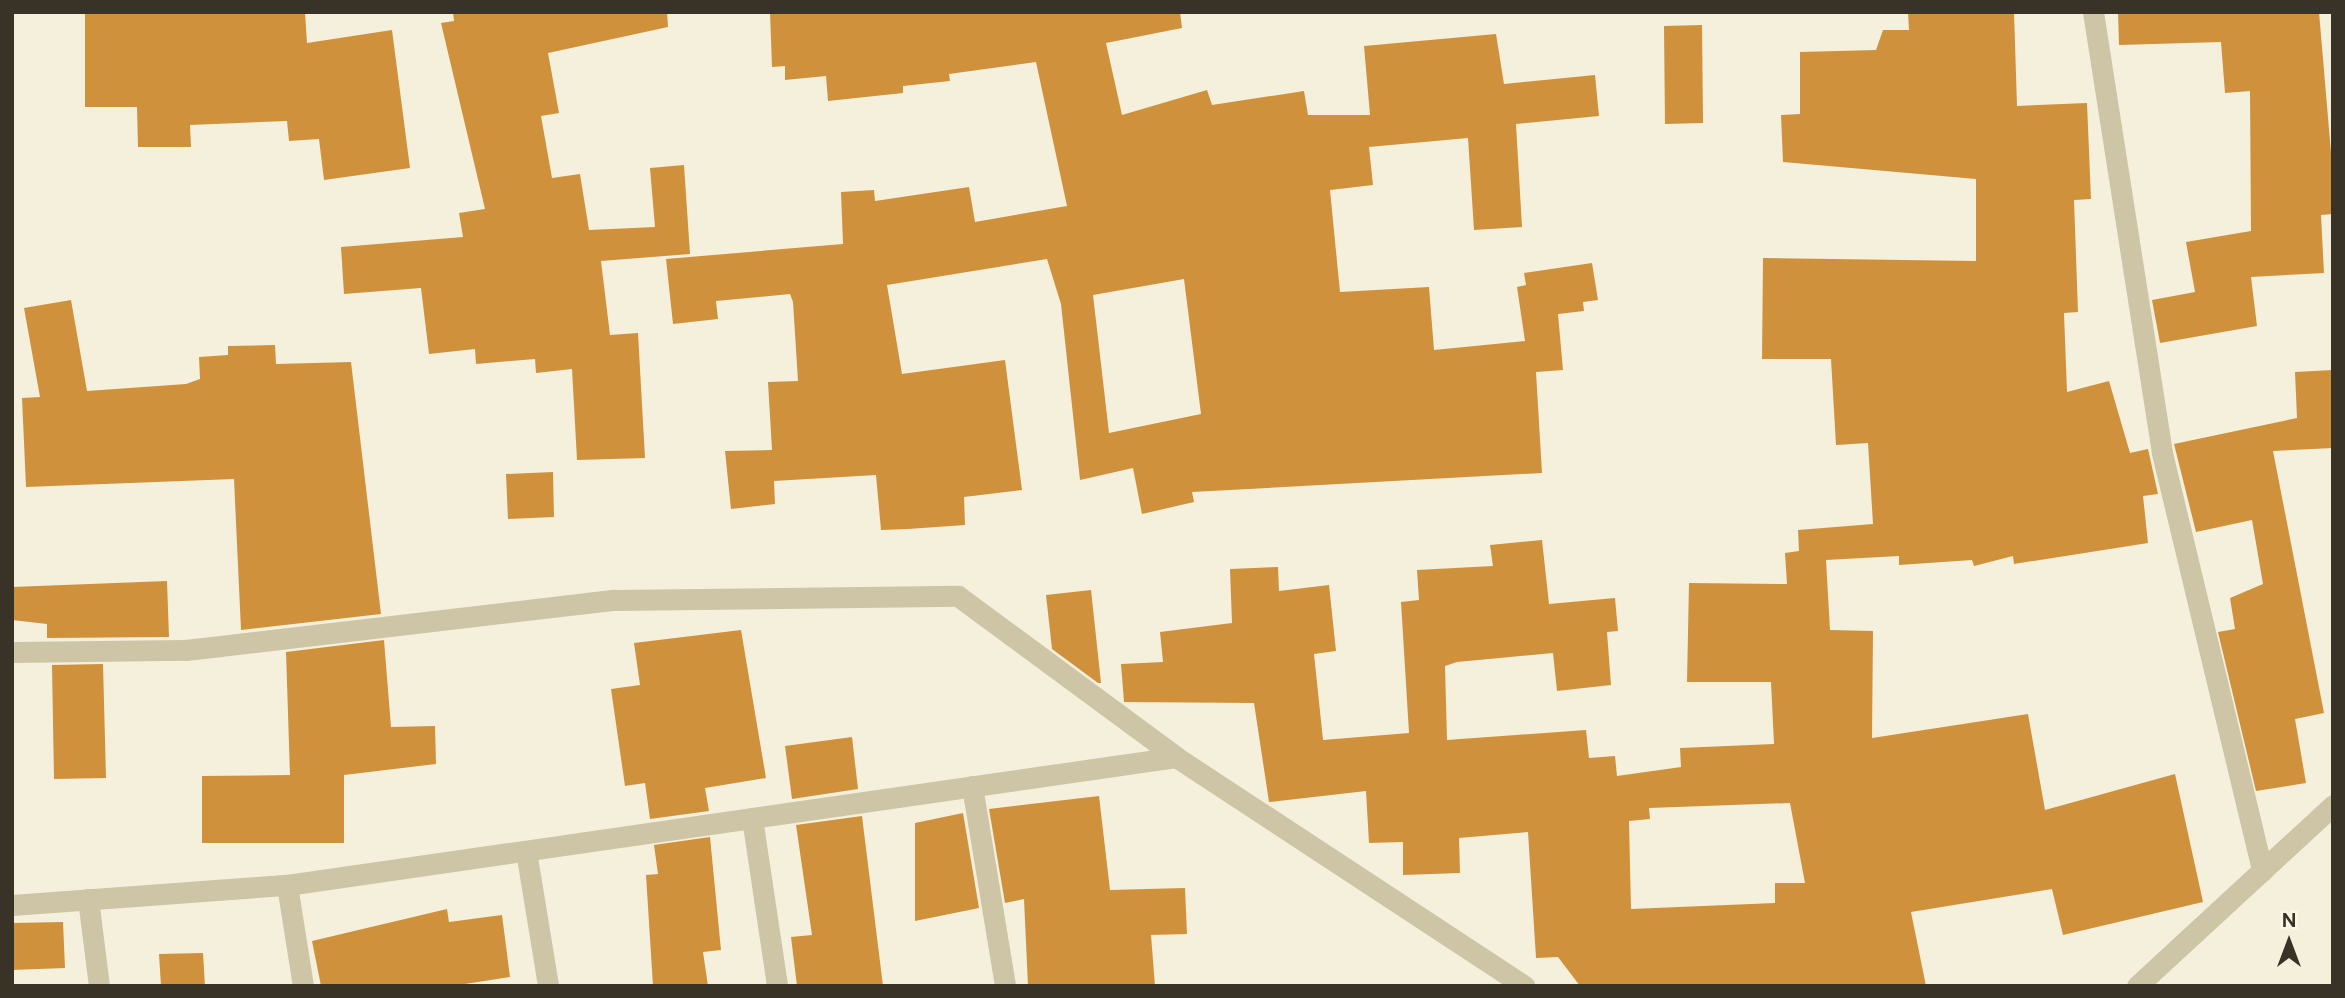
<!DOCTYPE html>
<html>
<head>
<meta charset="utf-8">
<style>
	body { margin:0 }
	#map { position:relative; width:2345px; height:998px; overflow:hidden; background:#f4f0db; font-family:Figtree,sans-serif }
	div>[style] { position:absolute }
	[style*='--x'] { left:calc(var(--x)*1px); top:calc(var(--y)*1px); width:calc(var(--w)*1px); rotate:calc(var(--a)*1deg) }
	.building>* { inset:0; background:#d0913d }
	.street>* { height:21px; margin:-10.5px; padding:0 10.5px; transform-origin:10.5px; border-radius:10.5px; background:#cdc5a6 }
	span { translate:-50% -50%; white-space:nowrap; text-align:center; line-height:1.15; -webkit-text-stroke:6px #fbf8e8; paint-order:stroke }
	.frame { position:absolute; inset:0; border:14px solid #383227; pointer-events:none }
	.north { position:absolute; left:2254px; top:907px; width:70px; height:70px; -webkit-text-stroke:5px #fbf8e8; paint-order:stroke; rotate:0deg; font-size:19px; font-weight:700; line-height:28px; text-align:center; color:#383227 }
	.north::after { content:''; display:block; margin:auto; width:24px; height:32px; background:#383227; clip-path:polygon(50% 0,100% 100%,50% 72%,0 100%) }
</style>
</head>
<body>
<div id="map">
	<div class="building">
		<i style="clip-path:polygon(85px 12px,305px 12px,307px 43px,392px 30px,410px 168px,324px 180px,319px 139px,289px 141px,287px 121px,190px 125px,191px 147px,138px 147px,137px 107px,85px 107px)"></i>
		<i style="clip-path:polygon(453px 12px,667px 12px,668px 27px,548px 53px,559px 113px,541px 116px,552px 178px,580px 174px,589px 230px,655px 227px,650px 168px,684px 165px,690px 254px,601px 261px,610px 335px,638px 333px,645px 458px,577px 460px,572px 369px,536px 373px,535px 359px,476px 364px,475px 349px,429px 354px,421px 288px,344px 294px,341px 247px,463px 237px,459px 213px,485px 209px,441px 23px,454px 21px)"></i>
		<i style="clip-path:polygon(evenodd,770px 12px,1180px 12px,1182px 28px,1106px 43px,1122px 115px,1207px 90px,1212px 105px,1304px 91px,1308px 115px,1370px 115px,1364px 46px,1496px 34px,1504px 84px,1595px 75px,1599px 116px,1516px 124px,1522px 227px,1474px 230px,1468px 138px,1369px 147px,1373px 185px,1330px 190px,1340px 292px,1429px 287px,1434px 350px,1525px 341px,1517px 287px,1526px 285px,1524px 273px,1592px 263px,1598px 300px,1583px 302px,1584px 311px,1558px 314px,1563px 370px,1536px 372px,1542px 473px,1192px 492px,1194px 502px,1142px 514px,1133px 468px,1080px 480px,1061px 304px,1047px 259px,887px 285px,902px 374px,1005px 360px,1022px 490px,964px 497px,965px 525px,908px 529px,881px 530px,876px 475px,774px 481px,775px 504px,731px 509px,725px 451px,772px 450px,768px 382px,798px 381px,793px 302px,790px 294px,716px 301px,718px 319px,673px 324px,666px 259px,843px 244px,841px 192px,874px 190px,875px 201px,969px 187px,975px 222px,1067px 206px,1036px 62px,949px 74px,950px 81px,903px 86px,903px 93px,828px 101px,826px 76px,785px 80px,785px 66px,772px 67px,770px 12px,1184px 279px,1201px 414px,1109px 433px,1093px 295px,1184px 279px)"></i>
		<i style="clip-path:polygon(evenodd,1908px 12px,2014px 12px,2017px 106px,2087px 103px,2091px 199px,2074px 200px,2078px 312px,2064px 313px,2067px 392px,2109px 381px,2130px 453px,2148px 449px,2158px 494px,2143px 496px,2148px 543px,2014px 564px,2013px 556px,1974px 566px,1972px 560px,1899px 565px,1899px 556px,1826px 560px,1830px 630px,1873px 631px,1872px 738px,2028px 714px,2045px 810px,2175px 774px,2203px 902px,2063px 935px,2052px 889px,1911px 912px,1926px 986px,1580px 986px,1558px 957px,1536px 958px,1528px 832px,1459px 838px,1460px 873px,1403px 875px,1403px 842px,1369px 843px,1366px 791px,1269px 802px,1254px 703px,1124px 702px,1121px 664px,1163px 662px,1160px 632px,1232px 623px,1230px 569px,1278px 567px,1279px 591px,1329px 585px,1336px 651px,1314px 654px,1323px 740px,1409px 733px,1401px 602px,1419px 600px,1417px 570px,1493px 566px,1490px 545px,1542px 540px,1549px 604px,1615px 598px,1618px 631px,1607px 632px,1611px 685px,1557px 691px,1553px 653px,1457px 662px,1445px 666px,1447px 740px,1586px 730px,1589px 758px,1615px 756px,1617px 776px,1681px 767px,1680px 748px,1774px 744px,1771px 682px,1687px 682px,1689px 583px,1787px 584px,1785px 553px,1799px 551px,1798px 530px,1873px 524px,1868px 443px,1836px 445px,1831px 359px,1762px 359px,1763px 258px,1976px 261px,1976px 179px,1783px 162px,1781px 115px,1800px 114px,1800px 52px,1876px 50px,1883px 30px,1909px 30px,1908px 12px,1790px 803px,1805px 883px,1775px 883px,1775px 903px,1631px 909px,1629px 821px,1650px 819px,1649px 808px,1790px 803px)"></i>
		<i style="clip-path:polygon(2118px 12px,2319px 12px,2333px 176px,2333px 214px,2321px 215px,2324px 273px,2251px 277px,2257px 326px,2160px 343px,2152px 300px,2195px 292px,2186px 242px,2251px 231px,2250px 91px,2225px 93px,2221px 42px,2119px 45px)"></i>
		<i style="clip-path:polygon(1702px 25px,1703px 123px,1665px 124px,1664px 26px)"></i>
		<i style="clip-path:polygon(71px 300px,87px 391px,186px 384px,200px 379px,199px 357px,228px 355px,228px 346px,275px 345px,276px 364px,351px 362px,381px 614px,241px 630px,234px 479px,26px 487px,22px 398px,40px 397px,24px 308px)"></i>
		<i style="clip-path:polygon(2333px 370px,2333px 448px,2273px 451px,2324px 713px,2295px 719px,2306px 783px,2256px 791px,2218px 632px,2235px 629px,2230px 598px,2263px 584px,2252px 520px,2196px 532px,2174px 444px,2297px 418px,2295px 372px)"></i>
		<i style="clip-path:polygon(553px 472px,554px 517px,508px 519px,506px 474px)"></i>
		<i style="clip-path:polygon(167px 581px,169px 637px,47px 638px,47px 624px,12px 620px,12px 587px)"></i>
		<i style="clip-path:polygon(1091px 590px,1101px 683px,1098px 683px,1052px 649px,1046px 595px)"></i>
		<i style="clip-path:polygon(741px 630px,766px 778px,705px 788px,709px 811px,650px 819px,645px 783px,625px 786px,611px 689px,640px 685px,634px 643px)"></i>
		<i style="clip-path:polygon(384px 640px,391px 727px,435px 726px,436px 764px,344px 775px,344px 843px,202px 843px,202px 776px,290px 775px,286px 652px)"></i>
		<i style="clip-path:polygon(103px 664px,106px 778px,54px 779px,52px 665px)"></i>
		<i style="clip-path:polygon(852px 737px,858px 789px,792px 799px,785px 746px)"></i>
		<i style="clip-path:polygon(1099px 796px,1110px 890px,1185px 888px,1187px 934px,1151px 935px,1155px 986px,1028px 986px,1024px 899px,1005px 903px,989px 809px)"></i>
		<i style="clip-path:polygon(963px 813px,979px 908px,915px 921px,915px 823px)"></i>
		<i style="clip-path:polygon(862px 816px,883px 986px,797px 986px,791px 937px,812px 935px,796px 825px)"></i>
		<i style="clip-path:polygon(710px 837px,721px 950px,703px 952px,708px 986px,653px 986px,646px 875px,658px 874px,654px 845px)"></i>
		<i style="clip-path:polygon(447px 909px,449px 922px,502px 915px,510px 977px,452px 986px,321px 986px,312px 941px)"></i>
		<i style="clip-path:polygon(63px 922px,65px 968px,12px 970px,12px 923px)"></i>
		<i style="clip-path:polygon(203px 953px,205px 986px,161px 986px,159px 954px)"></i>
	</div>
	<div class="street">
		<i style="--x:2093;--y:12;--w:446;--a:81.1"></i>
		<i style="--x:2162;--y:453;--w:430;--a:76.5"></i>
		<i style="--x:12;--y:652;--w:174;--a:-0.7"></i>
		<i style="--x:186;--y:650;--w:431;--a:-6.7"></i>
		<i style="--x:614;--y:600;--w:344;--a:-0.7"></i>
		<i style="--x:958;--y:596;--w:271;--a:36.4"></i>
		<i style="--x:1176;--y:757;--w:417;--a:33.3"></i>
		<i style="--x:972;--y:786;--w:203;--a:80.6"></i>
		<i style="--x:752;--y:818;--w:170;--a:81.5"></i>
		<i style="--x:526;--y:851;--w:137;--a:80.7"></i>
		<i style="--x:287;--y:885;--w:102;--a:81"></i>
		<i style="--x:88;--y:899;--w:88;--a:82.8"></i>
		<i style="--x:12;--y:905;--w:276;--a:-4.2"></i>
		<i style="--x:287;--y:885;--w:898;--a:-8.19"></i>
		<i style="--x:2137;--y:986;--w:267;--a:-42.7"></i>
	</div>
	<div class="frame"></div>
	<div class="north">N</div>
</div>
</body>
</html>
